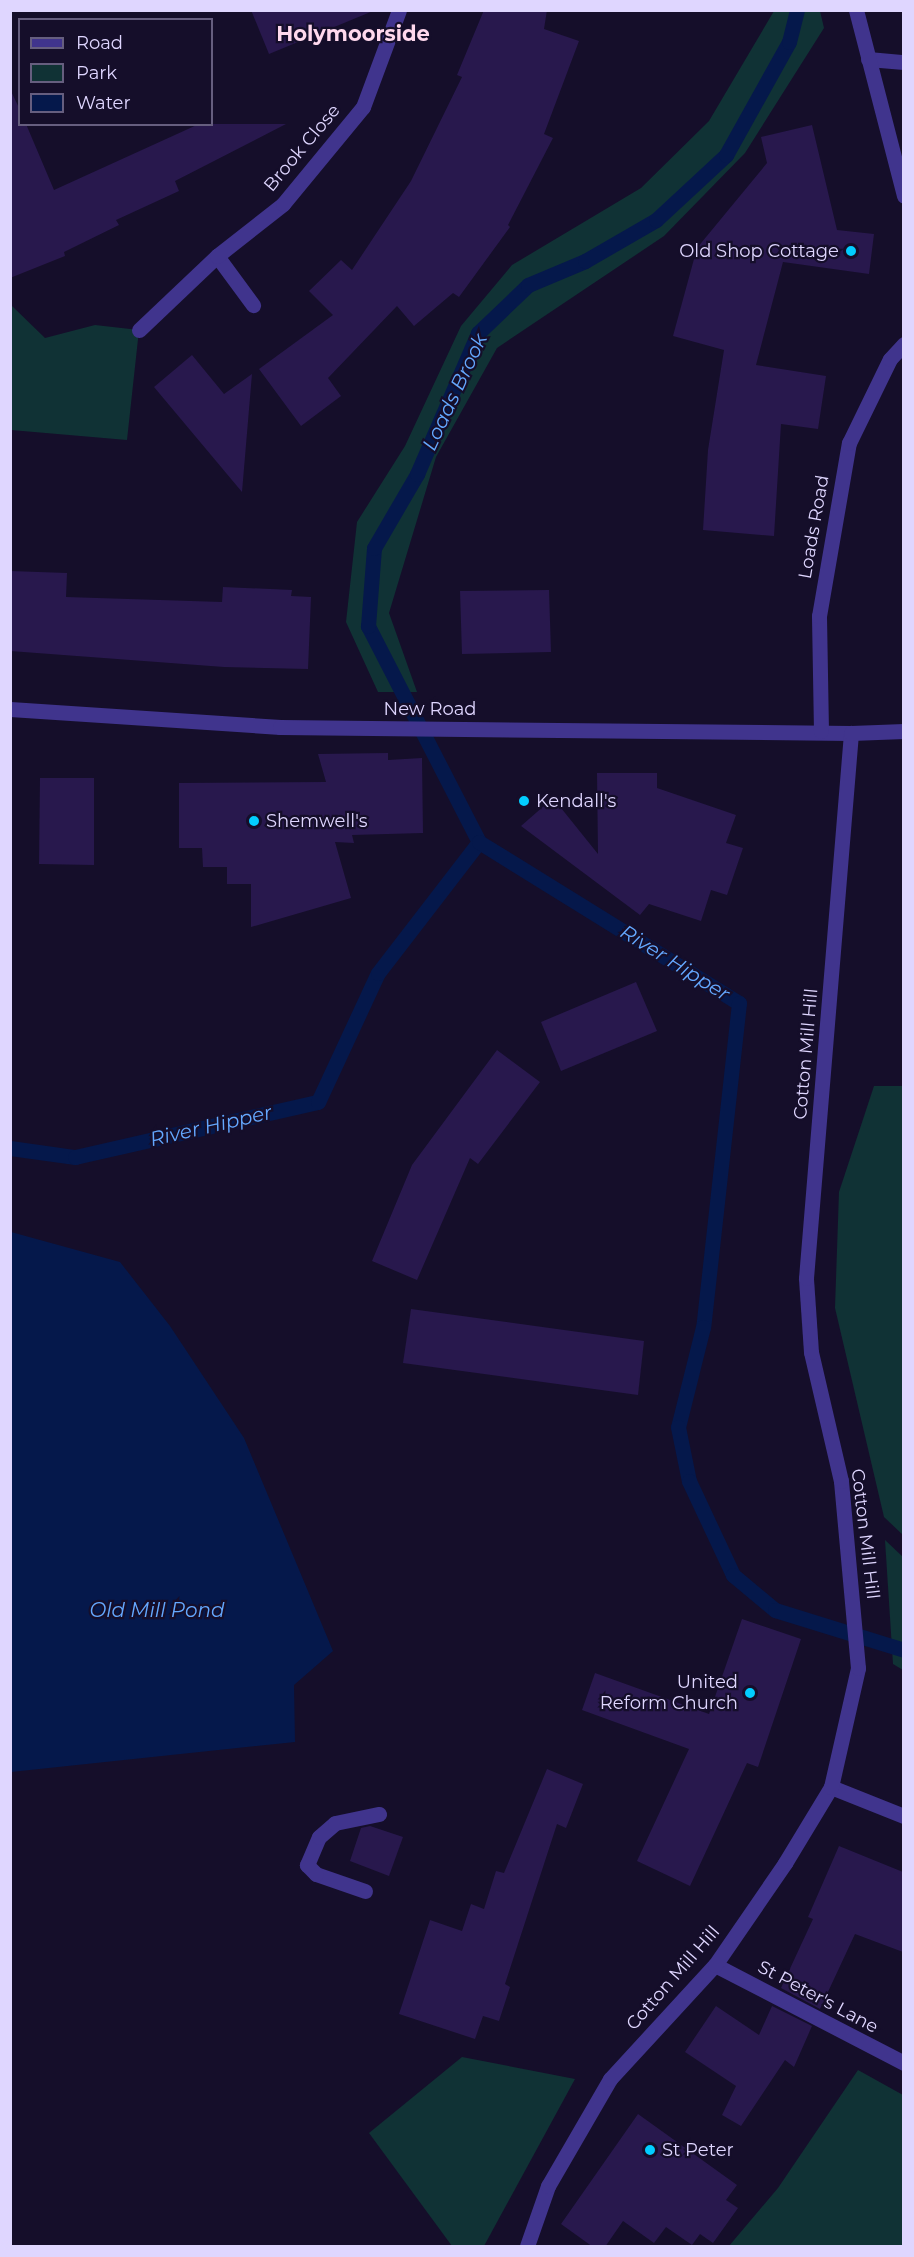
<!DOCTYPE html>
<html>
<head>
<meta charset="utf-8">
<style>
	body { margin:0 }
	#map { position:relative; width:914px; height:2257px; overflow:hidden; background:#150e2a; font-family:Montserrat,sans-serif }
	div>[style] { position:absolute }
	[style*='--x'] { left:calc(var(--x)*1px); top:calc(var(--y)*1px); width:calc(var(--w)*1px); rotate:calc(var(--a)*1deg) }
	.green>* { inset:0; background:#103235 }
	.water>* { inset:0; background:#05184b }
	.stream>* { height:15px; margin:-7.5px; padding:0 7.5px; transform-origin:7.5px; border-radius:7.5px; background:#05184b }
	.building>* { inset:0; background:#28184d }
	.service>* { height:15px; margin:-7.5px; padding:0 7.5px; transform-origin:7.5px; border-radius:7.5px; background:#40348d }
	.minor>* { height:15px; margin:-7.5px; padding:0 7.5px; transform-origin:7.5px; border-radius:7.5px; background:#40348d }
	.tertiary>* { height:15px; margin:-7.5px; padding:0 7.5px; transform-origin:7.5px; border-radius:7.5px; background:#40348d }
	.dots>* { width:16px; height:16px; translate:-50% -50%; box-sizing:border-box; border:3px solid #150e2a; border-radius:50% }
	span { translate:-50% -50%; white-space:nowrap; text-align:center; line-height:1.15; -webkit-text-stroke:4.5px #150e2a; paint-order:stroke }
	.street-label { font-size:18px; color:#dfd6ff }
	.poi-label { font-size:18px; color:#dfd6ff }
	.right { translate:-100% -50%; text-align:right }
	.left { translate:0 -50%; text-align:left }
	.water-label { font-size:20px; color:#64a8ff; font-style:italic }
	.quarter-label { font-size:21px; color:#ffd8ed; font-weight:700 }
	.frame { position:absolute; inset:0; border:12px solid #dfd6ff; pointer-events:none }
	.legend { position:absolute; left:18px; top:18px; width:195px; height:108px; box-sizing:border-box; background:#150e2a; border:2px solid #665e7f; margin:0; padding:8px 10px; list-style:none; font-size:18px; color:#dfd6ff }
	.legend li { display:flex; align-items:center; gap:12px; height:30px }
	.legend b { width:30px; border:2px solid #665e7f }
</style>
</head>
<body>
<div id="map">
	<div class="green">
		<i style="clip-path:polygon(774px 11px,820px 11px,824px 28px,745px 153px,664px 236px,497px 348px,436px 457px,389px 613px,417px 692px,378px 692px,346px 622px,357px 522px,405px 446px,461px 326px,512px 265px,641px 188px,709px 121px)"></i>
		<i style="clip-path:polygon(10px 304px,45px 338px,95px 325px,139px 330px,127px 440px,11px 430px)"></i>
		<i style="clip-path:polygon(874px 1086px,903px 1086px,903px 1535px,884px 1517px,835px 1308px,839px 1192px)"></i>
		<i style="clip-path:polygon(885px 1540px,903px 1557px,903px 1670px,893px 1664px)"></i>
		<i style="clip-path:polygon(462px 2057px,575px 2079px,484px 2246px,452px 2246px,369px 2133px)"></i>
		<i style="clip-path:polygon(858px 2070px,903px 2095px,903px 2246px,729px 2246px,778px 2188px)"></i>
	</div>
	<div class="water">
		<i style="clip-path:polygon(11px 1232px,120px 1262px,170px 1326px,244px 1438px,333px 1651px,294px 1685px,295px 1742px,11px 1772px)"></i>
	</div>
	<div class="stream">
		<i style="--x:479;--y:842;--w:243;--a:-117.2"></i>
		<i style="--x:368;--y:626;--w:78;--a:-85.6"></i>
		<i style="--x:374;--y:548;--w:86;--a:-59.8"></i>
		<i style="--x:417;--y:474;--w:154;--a:-66.6"></i>
		<i style="--x:478;--y:333;--w:69;--a:-43.8"></i>
		<i style="--x:528;--y:285;--w:62;--a:-22.8"></i>
		<i style="--x:585;--y:261;--w:82;--a:-30"></i>
		<i style="--x:656;--y:220;--w:96;--a:-42.9"></i>
		<i style="--x:726;--y:155;--w:129;--a:-60.9"></i>
		<i style="--x:789;--y:42;--w:33;--a:-76"></i>
		<i style="--x:10;--y:1148;--w:66;--a:7.9"></i>
		<i style="--x:75;--y:1157;--w:249;--a:-12.8"></i>
		<i style="--x:318;--y:1102;--w:142;--a:-65.1"></i>
		<i style="--x:378;--y:973;--w:165;--a:-52.4"></i>
		<i style="--x:479;--y:842;--w:306;--a:31.8"></i>
		<i style="--x:739;--y:1003;--w:326;--a:96.3"></i>
		<i style="--x:703;--y:1327;--w:103;--a:104"></i>
		<i style="--x:678;--y:1427;--w:55;--a:78.5"></i>
		<i style="--x:689;--y:1481;--w:104;--a:64.9"></i>
		<i style="--x:733;--y:1575;--w:55;--a:39.8"></i>
		<i style="--x:775;--y:1610;--w:135;--a:17.2"></i>
	</div>
	<div class="building">
		<i style="clip-path:polygon(251px 10px,373px 10px,373px 11px,269px 54px)"></i>
		<i style="clip-path:polygon(484px 10px,547px 10px,544px 29px,579px 41px,544px 134px,553px 138px,508px 225px,510px 227px,459px 297px,453px 293px,414px 326px,397px 306px,328px 378px,341px 396px,301px 426px,259px 369px,333px 315px,309px 291px,341px 260px,352px 270px,411px 181px,462px 77px,457px 75px)"></i>
		<i style="clip-path:polygon(10px 89px,20px 110px,20px 124px,26px 124px,54px 190px,199px 124px,286px 124px,175px 181px,179px 191px,116px 220px,119px 225px,64px 252px,65px 256px,10px 278px)"></i>
		<i style="clip-path:polygon(812px 125px,837px 230px,874px 234px,869px 274px,783px 262px,756px 365px,826px 376px,818px 429px,781px 424px,774px 536px,703px 530px,708px 450px,724px 350px,673px 336px,697px 248px,767px 163px,761px 137px)"></i>
		<i style="clip-path:polygon(192px 355px,224px 394px,252px 374px,242px 492px,154px 387px)"></i>
		<i style="clip-path:polygon(10px 571px,67px 573px,66px 597px,222px 602px,223px 587px,292px 590px,291px 596px,311px 597px,308px 669px,224px 667px,10px 651px)"></i>
		<i style="clip-path:polygon(549px 590px,551px 652px,462px 654px,460px 591px)"></i>
		<i style="clip-path:polygon(388px 753px,388px 760px,422px 758px,423px 833px,352px 835px,354px 843px,335px 842px,351px 898px,251px 927px,251px 884px,227px 884px,227px 867px,203px 867px,202px 848px,179px 848px,179px 783px,326px 782px,318px 754px)"></i>
		<i style="clip-path:polygon(597px 773px,657px 773px,657px 788px,736px 815px,726px 843px,743px 848px,727px 895px,711px 890px,701px 921px,649px 904px,640px 915px,521px 826px,553px 798px,598px 854px)"></i>
		<i style="clip-path:polygon(40px 778px,94px 778px,94px 865px,39px 864px)"></i>
		<i style="clip-path:polygon(636px 982px,657px 1031px,561px 1071px,541px 1022px)"></i>
		<i style="clip-path:polygon(497px 1050px,540px 1082px,478px 1164px,470px 1158px,417px 1280px,372px 1261px,412px 1165px)"></i>
		<i style="clip-path:polygon(411px 1309px,644px 1341px,638px 1395px,403px 1363px)"></i>
		<i style="clip-path:polygon(742px 1619px,801px 1639px,758px 1767px,747px 1763px,690px 1886px,637px 1861px,689px 1749px,582px 1710px,595px 1673px,709px 1714px)"></i>
		<i style="clip-path:polygon(547px 1769px,583px 1784px,566px 1828px,557px 1824px,505px 1984px,510px 1987px,499px 2021px,483px 2016px,475px 2039px,399px 2014px,430px 1920px,462px 1931px,471px 1904px,484px 1909px,496px 1871px,504px 1873px)"></i>
		<i style="clip-path:polygon(370px 1826px,403px 1837px,389px 1876px,350px 1861px,361px 1828px)"></i>
		<i style="clip-path:polygon(839px 1846px,903px 1872px,903px 1952px,855px 1934px,820px 2009px,781px 1988px,813px 1919px,808px 1917px)"></i>
		<i style="clip-path:polygon(716px 2006px,759px 2035px,772px 2006px,812px 2026px,794px 2067px,785px 2060px,741px 2126px,722px 2115px,736px 2086px,685px 2052px)"></i>
		<i style="clip-path:polygon(638px 2114px,737px 2185px,726px 2200px,738px 2208px,713px 2243px,700px 2234px,692px 2245px,666px 2227px,654px 2243px,623px 2221px,605px 2247px,593px 2247px,561px 2224px)"></i>
	</div>
	<div class="service">
		<i style="--x:868;--y:59;--w:36;--a:5"></i>
		<i style="--x:365;--y:1891;--w:52;--a:-160.9"></i>
		<i style="--x:316;--y:1874;--w:13;--a:-135"></i>
		<i style="--x:307;--y:1865;--w:30;--a:-67"></i>
		<i style="--x:319;--y:1837;--w:21;--a:-41"></i>
		<i style="--x:335;--y:1823;--w:45;--a:-11.6"></i>
		<i style="--x:715;--y:1965;--w:213;--a:27.4"></i>
	</div>
	<div class="minor">
		<i style="--x:217;--y:256;--w:61;--a:53.7"></i>
		<i style="--x:139;--y:330;--w:108;--a:-43.5"></i>
		<i style="--x:217;--y:256;--w:84;--a:-38.2"></i>
		<i style="--x:283;--y:204;--w:126;--a:-50.5"></i>
		<i style="--x:363;--y:107;--w:103;--a:-69.6"></i>
		<i style="--x:10;--y:709;--w:271;--a:3.8"></i>
		<i style="--x:280;--y:727;--w:571;--a:0.6"></i>
		<i style="--x:821;--y:731;--w:115;--a:-91"></i>
		<i style="--x:819;--y:616;--w:176;--a:-80.2"></i>
		<i style="--x:849;--y:443;--w:93;--a:-64"></i>
		<i style="--x:890;--y:359;--w:21;--a:-47"></i>
		<i style="--x:831;--y:1787;--w:79;--a:21.7"></i>
	</div>
	<div class="tertiary">
		<i style="--x:856;--y:10;--w:192;--a:75.5"></i>
		<i style="--x:527;--y:2246;--w:64;--a:-70.7"></i>
		<i style="--x:548;--y:2186;--w:124;--a:-59.9"></i>
		<i style="--x:610;--y:2079;--w:155;--a:-47.4"></i>
		<i style="--x:715;--y:1965;--w:124;--a:-55.5"></i>
		<i style="--x:785;--y:1863;--w:89;--a:-58.8"></i>
		<i style="--x:831;--y:1787;--w:122;--a:-77.2"></i>
		<i style="--x:858;--y:1668;--w:188;--a:-95.2"></i>
		<i style="--x:841;--y:1481;--w:132;--a:-103.1"></i>
		<i style="--x:811;--y:1352;--w:74;--a:-93.9"></i>
		<i style="--x:806;--y:1278;--w:547;--a:-85.28"></i>
		<i style="--x:851;--y:733;--w:53;--a:-2.2"></i>
	</div>
	<div class="dots">
		<i style="left:851px;top:251px;background:#02cdff"></i>
		<i style="left:524px;top:801px;background:#02cdff"></i>
		<i style="left:254px;top:821px;background:#02cdff"></i>
		<i style="left:750px;top:1693px;background:#02cdff"></i>
		<i style="left:650px;top:2150px;background:#02cdff"></i>
	</div>
	<div class="street-label">
		<span style="left:302px;top:148px;rotate:-50deg">Brook Close</span>
		<span style="left:814px;top:527px;rotate:-80deg">Loads Road</span>
		<span style="left:430px;top:709px">New Road</span>
		<span style="left:806px;top:1054px;rotate:-85deg">Cotton Mill Hill</span>
		<span style="left:865px;top:1534px;rotate:83deg">Cotton Mill Hill</span>
		<span style="left:673px;top:1978px;rotate:-49deg">Cotton Mill Hill</span>
		<span style="left:818px;top:1997px;rotate:28deg">St Peter's Lane</span>
	</div>
	<div class="poi-label">
		<span class="right" style="left:839px;top:251px">Old Shop Cottage</span>
		<span class="left" style="left:536px;top:801px">Kendall's</span>
		<span class="left" style="left:266px;top:821px">Shemwell's</span>
		<span class="right" style="left:738px;top:1693px">United<br>Reform Church</span>
		<span class="left" style="left:662px;top:2150px">St Peter</span>
	</div>
	<div class="water-label">
		<span style="left:455px;top:392px;rotate:-65deg">Loads Brook</span>
		<span style="left:675px;top:963px;rotate:32deg">River Hipper</span>
		<span style="left:211px;top:1126px;rotate:-13deg">River Hipper</span>
		<span style="left:157px;top:1610px">Old Mill Pond</span>
	</div>
	<div class="quarter-label">
		<span style="left:353px;top:34px">Holymoorside</span>
	</div>
	<div class="frame"></div>
	<ul class="legend">
	<li><b style="height:8px;background:#40348d"></b>Road</li>
	<li><b style="height:16px;background:#103235"></b>Park</li>
	<li><b style="height:16px;background:#05184b"></b>Water</li>
	</ul>
</div>
</body>
</html>
